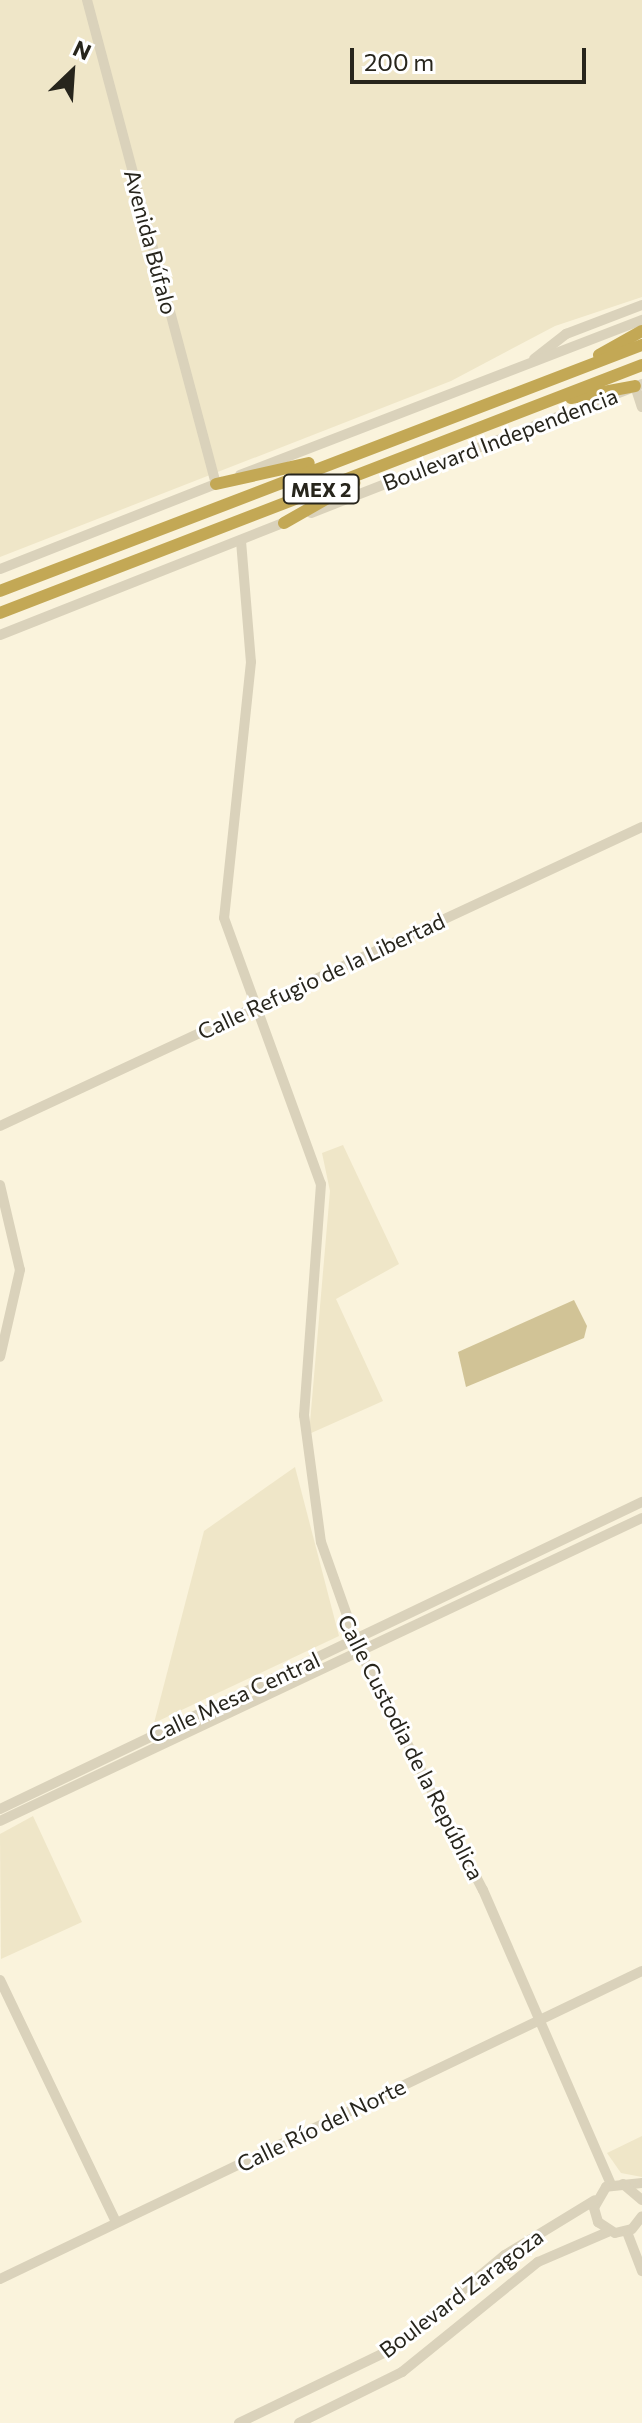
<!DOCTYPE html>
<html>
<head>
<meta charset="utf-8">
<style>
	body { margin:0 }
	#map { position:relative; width:642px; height:2423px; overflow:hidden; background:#faf3dc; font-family:Commissioner,sans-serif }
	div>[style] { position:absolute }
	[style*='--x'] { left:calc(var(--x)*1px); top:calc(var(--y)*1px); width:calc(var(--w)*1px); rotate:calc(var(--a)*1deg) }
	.built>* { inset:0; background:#efe6c8 }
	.green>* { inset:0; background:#d1c396 }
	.secondary>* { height:10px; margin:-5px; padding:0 5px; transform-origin:5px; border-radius:5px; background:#dad2bb }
	.highway>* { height:12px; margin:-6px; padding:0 6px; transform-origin:6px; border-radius:6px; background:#c3a855 }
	span { translate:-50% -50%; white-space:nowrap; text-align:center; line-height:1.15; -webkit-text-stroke:6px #fff; paint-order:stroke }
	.shield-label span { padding:2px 6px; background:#fff; border:2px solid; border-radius:6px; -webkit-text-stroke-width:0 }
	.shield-label { font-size:20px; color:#27251c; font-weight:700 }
	.street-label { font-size:22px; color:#27251c }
	.north { position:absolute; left:32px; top:32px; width:80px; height:80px; -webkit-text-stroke:6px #fff; paint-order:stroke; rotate:25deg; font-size:22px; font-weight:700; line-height:32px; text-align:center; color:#27251c }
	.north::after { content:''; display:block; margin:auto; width:28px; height:36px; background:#27251c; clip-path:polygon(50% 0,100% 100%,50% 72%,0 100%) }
	.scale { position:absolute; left:350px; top:48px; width:236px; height:36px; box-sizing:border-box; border:4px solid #27251c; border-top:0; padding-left:10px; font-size:24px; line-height:28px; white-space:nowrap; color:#27251c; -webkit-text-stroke:6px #fff; paint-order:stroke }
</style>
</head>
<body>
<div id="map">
	<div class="built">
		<i style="clip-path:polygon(0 0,642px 0,642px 297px,555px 326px,451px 381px,0 557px)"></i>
		<i style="clip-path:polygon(343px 1145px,399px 1264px,336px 1299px,383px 1401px,309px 1434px,330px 1191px,322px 1153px)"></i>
		<i style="clip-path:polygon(295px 1467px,339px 1636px,154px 1723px,204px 1531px)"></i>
		<i style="clip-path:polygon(33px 1816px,82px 1922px,1px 1959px,0 1834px)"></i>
		<i style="clip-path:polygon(642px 2136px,642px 2177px,621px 2173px,607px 2153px)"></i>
	</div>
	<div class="green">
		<i style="clip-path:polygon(574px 1300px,587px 1326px,584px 1338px,466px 1387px,458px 1352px)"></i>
	</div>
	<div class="secondary">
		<i style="--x:87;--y:0;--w:501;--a:75.08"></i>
		<i style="--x:534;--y:359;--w:41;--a:-38"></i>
		<i style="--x:566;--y:334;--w:81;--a:-20.9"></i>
		<i style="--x:635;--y:386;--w:22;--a:72"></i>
		<i style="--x:240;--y:475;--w:431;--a:-21.1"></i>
		<i style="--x:311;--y:513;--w:355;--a:-21.3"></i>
		<i style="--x:241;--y:541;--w:121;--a:85.3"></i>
		<i style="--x:251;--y:662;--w:257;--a:96"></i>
		<i style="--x:224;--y:918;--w:283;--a:70"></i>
		<i style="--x:321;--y:1184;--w:232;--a:94.2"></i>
		<i style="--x:304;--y:1415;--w:128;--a:82.4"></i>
		<i style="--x:321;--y:1542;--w:117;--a:70.5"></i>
		<i style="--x:360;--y:1652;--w:268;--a:62.7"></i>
		<i style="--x:483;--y:1890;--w:321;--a:66.5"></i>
		<i style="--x:0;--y:569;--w:238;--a:-21.5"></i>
		<i style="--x:0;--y:635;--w:310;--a:-21.6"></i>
		<i style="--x:0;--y:1126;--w:708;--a:-24.97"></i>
		<i style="--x:0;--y:1185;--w:87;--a:76.8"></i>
		<i style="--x:20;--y:1270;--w:89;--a:102.9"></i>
		<i style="--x:0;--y:1809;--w:712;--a:-25.56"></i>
		<i style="--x:0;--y:1821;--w:710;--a:-25.27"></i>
		<i style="--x:0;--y:1980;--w:268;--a:64.4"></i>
		<i style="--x:642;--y:2183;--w:36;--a:174"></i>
		<i style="--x:606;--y:2187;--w:24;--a:120"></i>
		<i style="--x:594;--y:2208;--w:15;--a:74"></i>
		<i style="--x:598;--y:2222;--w:20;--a:33"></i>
		<i style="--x:615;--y:2233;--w:17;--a:-13"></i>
		<i style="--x:632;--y:2229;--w:16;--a:-52"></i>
		<i style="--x:623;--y:2184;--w:25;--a:40"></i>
		<i style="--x:627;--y:2232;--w:42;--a:69"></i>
		<i style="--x:0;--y:2279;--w:712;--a:-25.63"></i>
		<i style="--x:239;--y:2423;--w:170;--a:-25.8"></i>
		<i style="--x:392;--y:2349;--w:147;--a:-39.8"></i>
		<i style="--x:505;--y:2255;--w:105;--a:-31.4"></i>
		<i style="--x:299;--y:2423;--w:115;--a:-26.3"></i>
		<i style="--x:402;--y:2372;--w:175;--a:-39"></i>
		<i style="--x:538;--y:2262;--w:78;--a:-23.3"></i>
	</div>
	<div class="highway">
		<i style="--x:599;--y:355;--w:49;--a:-29.2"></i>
		<i style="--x:571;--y:398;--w:65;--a:-10.6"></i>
		<i style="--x:216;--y:484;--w:95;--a:-12.7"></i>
		<i style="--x:284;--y:523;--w:81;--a:-29.7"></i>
		<i style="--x:0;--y:591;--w:688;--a:-20.97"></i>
		<i style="--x:0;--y:613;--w:688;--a:-21.12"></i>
	</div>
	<div class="shield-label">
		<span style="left:321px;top:489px">MEX 2</span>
	</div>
	<div class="street-label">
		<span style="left:151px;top:242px;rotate:75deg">Avenida Búfalo</span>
		<span style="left:500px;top:439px;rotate:-21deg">Boulevard Independencia</span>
		<span style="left:321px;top:976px;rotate:-25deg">Calle Refugio de la Libertad</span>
		<span style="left:234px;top:1697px;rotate:-25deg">Calle Mesa Central</span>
		<span style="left:411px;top:1747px;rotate:63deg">Calle Custodia de la República</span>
		<span style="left:321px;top:2125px;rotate:-26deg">Calle Río del Norte</span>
		<span style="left:461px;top:2293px;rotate:-37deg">Boulevard Zaragoza</span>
	</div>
	<div class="north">N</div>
	<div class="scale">200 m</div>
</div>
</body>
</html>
